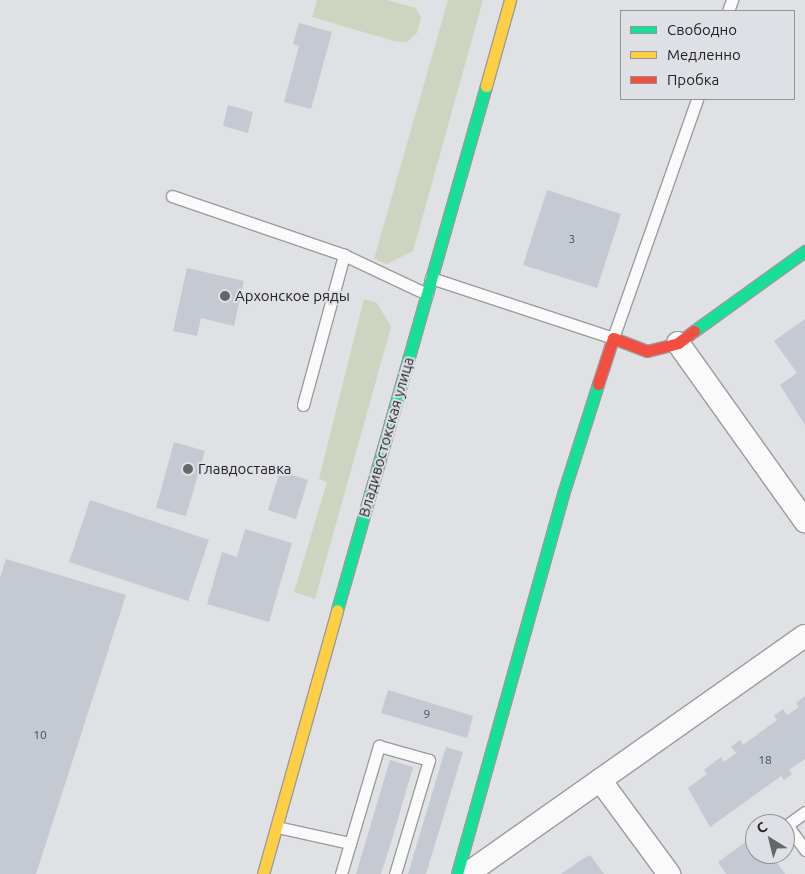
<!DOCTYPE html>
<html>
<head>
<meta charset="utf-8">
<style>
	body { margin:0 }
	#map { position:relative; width:805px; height:874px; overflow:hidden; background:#dfe1e4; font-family:Ubuntu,sans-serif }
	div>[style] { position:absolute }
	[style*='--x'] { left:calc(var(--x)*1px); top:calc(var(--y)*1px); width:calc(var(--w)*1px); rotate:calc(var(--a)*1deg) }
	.green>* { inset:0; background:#ced4bf }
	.building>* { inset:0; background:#c4c9d2 }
	.roads { filter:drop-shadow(1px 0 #9b9c9e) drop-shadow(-1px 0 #9b9c9e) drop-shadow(0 1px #9b9c9e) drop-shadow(0 -1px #9b9c9e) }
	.lane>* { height:11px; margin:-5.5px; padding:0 5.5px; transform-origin:5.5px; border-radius:5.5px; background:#fafafb }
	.street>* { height:22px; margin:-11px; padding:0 11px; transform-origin:11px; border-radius:11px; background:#fafafb }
	.fast>* { height:11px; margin:-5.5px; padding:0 5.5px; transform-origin:5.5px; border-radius:5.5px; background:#16e098 }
	.slow>* { height:11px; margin:-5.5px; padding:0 5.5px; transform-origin:5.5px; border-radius:5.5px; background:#ffcf43 }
	.jam>* { height:11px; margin:-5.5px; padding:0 5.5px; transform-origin:5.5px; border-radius:5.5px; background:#f24e42 }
	.dots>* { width:14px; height:14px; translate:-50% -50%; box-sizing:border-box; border:2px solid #dee0e5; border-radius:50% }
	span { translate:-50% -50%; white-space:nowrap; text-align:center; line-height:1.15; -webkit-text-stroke:4px #dee0e5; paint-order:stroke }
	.number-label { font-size:12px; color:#4b4c50 }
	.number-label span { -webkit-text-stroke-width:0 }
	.poi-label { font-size:15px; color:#232325 }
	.left { translate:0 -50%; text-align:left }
	.street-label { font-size:15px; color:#232325 }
	.legend { position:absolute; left:620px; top:10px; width:175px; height:90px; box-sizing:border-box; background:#dee0e5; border:1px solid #939498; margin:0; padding:6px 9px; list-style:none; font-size:15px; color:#232325 }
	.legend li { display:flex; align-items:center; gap:10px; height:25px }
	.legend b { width:25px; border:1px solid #939498 }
	.north { position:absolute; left:745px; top:814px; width:50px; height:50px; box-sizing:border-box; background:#dee0e5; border:1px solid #939498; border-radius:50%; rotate:324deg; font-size:14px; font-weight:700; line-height:20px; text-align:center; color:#232325 }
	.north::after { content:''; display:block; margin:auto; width:18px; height:22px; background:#656668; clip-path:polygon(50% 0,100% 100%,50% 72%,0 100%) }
</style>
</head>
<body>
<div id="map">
	<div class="green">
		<i style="clip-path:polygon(317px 0,386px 0,416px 8px,421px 18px,417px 33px,407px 42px,394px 41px,312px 17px)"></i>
		<i style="clip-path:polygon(448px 0,483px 0,413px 251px,387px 264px,374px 259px)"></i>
		<i style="clip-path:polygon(364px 299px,377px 303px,391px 327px,315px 599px,294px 592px,327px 482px,319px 479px)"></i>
	</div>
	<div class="building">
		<i style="clip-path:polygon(299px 23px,332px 32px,311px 109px,284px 102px,299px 46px,293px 44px)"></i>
		<i style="clip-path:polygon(228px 105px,253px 112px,248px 133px,223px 126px)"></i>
		<i style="clip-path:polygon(547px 190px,621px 214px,597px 288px,523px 265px)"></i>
		<i style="clip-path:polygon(187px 268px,244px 281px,234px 326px,201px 318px,197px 336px,173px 331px)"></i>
		<i style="clip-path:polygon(805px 319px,805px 425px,780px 385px,797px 373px,774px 341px)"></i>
		<i style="clip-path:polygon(174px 442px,205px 451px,186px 516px,156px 508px)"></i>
		<i style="clip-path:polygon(280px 471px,308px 480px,296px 519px,268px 510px)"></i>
		<i style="clip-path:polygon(90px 500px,209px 540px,188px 601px,69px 562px)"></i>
		<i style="clip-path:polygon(245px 529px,292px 543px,269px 622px,207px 604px,222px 552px,237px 557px)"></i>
		<i style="clip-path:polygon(6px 559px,126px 595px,36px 874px,0 874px,0 578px)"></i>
		<i style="clip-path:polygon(388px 690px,473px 716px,467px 738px,381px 713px)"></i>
		<i style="clip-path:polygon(805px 696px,805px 759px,789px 770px,792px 774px,784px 780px,781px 776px,710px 827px,688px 788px,707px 774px,704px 770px,721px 757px,724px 762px,736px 753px,731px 747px,740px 740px,743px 745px,777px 720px,774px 716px,783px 709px,787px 715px,799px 707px,796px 703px)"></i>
		<i style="clip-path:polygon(446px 747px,463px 752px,426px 874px,408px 874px)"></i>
		<i style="clip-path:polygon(390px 760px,413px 767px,393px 836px,381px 874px,356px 874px)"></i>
		<i style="clip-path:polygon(755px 835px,755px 854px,771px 854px,785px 874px,726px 874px,718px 862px)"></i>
		<i style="clip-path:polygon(590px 855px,604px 874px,561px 874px,581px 860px)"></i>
	</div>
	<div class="roads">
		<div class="lane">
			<i style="--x:728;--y:11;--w:12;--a:-70"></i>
			<i style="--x:172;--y:196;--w:182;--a:18.9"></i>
			<i style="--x:431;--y:278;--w:192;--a:18.2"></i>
			<i style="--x:613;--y:338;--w:253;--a:-70.6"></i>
			<i style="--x:303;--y:405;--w:156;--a:-74.7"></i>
			<i style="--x:344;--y:255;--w:92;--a:25.2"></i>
			<i style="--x:805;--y:812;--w:22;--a:144"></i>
			<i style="--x:787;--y:825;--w:31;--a:54"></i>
			<i style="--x:277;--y:827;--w:75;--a:12.4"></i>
			<i style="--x:341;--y:874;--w:134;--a:-73.5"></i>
			<i style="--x:379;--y:746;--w:52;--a:15.6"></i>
			<i style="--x:429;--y:760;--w:119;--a:106.6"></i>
		</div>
		<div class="street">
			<i style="--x:678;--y:343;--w:219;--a:54.5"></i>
			<i style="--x:600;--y:780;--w:117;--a:53.7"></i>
			<i style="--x:467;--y:874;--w:413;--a:-35.2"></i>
		</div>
		<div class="fast">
			<i style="--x:694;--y:331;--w:137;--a:-35.8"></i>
			<i style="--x:337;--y:610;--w:545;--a:-74.13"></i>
			<i style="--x:457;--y:874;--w:395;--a:-74.4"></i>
			<i style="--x:563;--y:494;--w:115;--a:-72.3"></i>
		</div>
		<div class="slow">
			<i style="--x:486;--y:86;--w:89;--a:-74.4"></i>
			<i style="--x:263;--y:874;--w:274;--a:-74.3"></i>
		</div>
		<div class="jam">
			<i style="--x:598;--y:384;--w:48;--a:-71.9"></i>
			<i style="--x:613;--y:338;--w:36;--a:21"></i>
			<i style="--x:647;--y:351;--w:32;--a:-14"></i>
			<i style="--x:678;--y:343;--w:20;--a:-37"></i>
		</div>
	</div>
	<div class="dots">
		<i style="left:225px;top:296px;background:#656668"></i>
		<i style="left:188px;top:469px;background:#656668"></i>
	</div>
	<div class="number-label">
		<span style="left:572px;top:239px">3</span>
		<span style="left:427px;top:714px">9</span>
		<span style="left:40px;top:735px">10</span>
		<span style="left:765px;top:760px">18</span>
	</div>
	<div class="poi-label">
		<span class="left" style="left:235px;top:296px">Архонское ряды</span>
		<span class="left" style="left:198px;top:469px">Главдоставка</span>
	</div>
	<div class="street-label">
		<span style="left:386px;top:437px;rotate:-74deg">Владивостокская улица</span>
	</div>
	<ul class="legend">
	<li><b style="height:6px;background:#16e098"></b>Свободно</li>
	<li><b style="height:6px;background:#ffcf43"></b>Медленно</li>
	<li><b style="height:6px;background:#f24e42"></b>Пробка</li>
	</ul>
	<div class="north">С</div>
</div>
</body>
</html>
